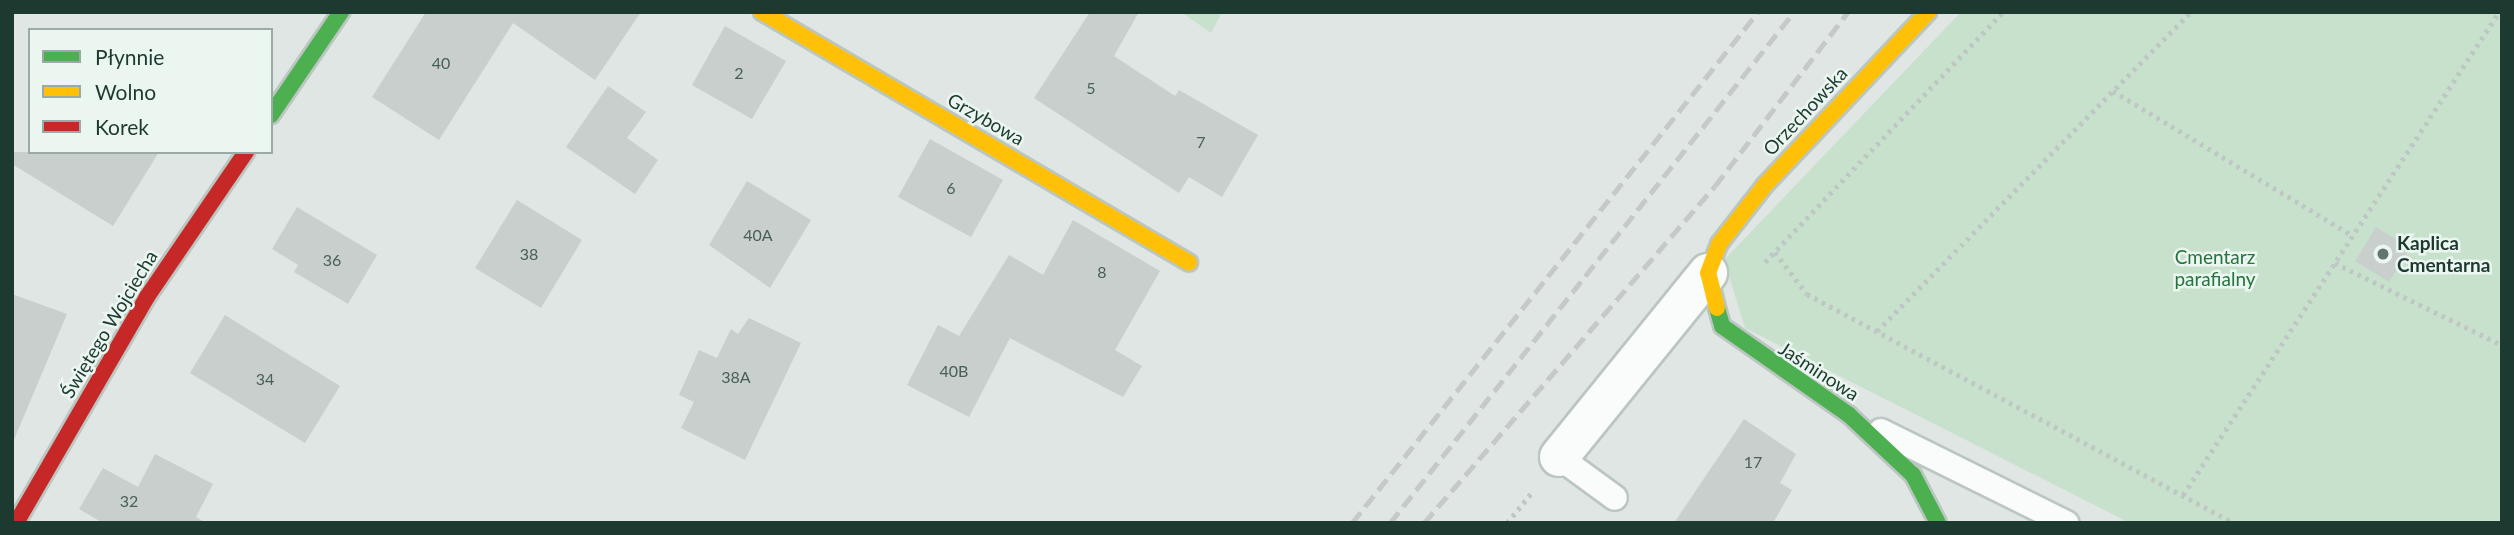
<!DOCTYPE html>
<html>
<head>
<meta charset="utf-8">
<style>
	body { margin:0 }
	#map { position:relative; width:2514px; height:535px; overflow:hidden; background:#e0e6e3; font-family:Lato,sans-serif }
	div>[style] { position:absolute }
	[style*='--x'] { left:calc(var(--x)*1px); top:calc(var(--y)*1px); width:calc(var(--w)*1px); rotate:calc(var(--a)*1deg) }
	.green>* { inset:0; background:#c7e1cd }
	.building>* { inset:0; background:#c8cfcc }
	.path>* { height:4.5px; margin-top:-2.25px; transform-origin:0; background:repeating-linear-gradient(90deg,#bec7c4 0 3.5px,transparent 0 8.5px) }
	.roads { filter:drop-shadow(2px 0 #bbc6c1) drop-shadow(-2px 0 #bbc6c1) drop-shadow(0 2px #bbc6c1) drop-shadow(0 -2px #bbc6c1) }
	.lane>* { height:24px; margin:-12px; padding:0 12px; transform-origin:12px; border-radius:12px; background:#fafbfb }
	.street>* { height:38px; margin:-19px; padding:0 19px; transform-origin:19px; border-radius:19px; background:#fafbfb }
	.fast>* { height:16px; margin:-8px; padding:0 8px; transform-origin:8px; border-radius:8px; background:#4caf50 }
	.slow>* { height:16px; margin:-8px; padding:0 8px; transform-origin:8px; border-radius:8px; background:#ffc107 }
	.jam>* { height:16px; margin:-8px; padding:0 8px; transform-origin:8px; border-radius:8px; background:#c62828 }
	.rail>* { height:5px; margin-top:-2.5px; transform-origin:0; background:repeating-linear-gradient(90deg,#c5c9c8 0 14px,transparent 0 21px) }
	.dots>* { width:19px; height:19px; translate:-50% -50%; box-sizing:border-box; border:4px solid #ecf6f1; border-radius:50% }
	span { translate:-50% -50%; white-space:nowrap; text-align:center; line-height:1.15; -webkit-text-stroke:5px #ecf6f1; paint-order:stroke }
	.number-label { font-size:16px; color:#486058 }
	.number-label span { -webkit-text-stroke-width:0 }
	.street-label { font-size:19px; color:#1d3a30 }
	.poi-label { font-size:19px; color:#1d3a30; font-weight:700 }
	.left { translate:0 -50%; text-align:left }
	.park-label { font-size:19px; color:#25733e }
	.frame { position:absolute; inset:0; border:14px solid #1d3a30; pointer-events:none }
	.legend { position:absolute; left:28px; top:28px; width:245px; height:126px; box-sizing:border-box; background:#ecf6f1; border:2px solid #99aba4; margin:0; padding:9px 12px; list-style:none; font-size:21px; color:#1d3a30 }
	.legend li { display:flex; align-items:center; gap:14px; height:35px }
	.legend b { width:35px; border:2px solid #99aba4 }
</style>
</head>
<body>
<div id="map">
	<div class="green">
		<i style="clip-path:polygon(1181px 12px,1222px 12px,1211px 33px)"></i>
		<i style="clip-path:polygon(1961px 12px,2502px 12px,2502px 523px,2130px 523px,1745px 328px,1724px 260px)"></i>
	</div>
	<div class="building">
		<i style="clip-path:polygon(426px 12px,641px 12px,595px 80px,513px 23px,439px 140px,372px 97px)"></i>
		<i style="clip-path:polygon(1090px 12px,1139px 12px,1114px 56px,1175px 96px,1179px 90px,1258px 135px,1222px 197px,1189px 177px,1179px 193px,1034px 98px)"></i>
		<i style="clip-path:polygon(725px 26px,786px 61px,752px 119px,692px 85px)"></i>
		<i style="clip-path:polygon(608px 86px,646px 112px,627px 138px,658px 160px,635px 194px,566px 147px)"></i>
		<i style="clip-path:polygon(930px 139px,1003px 180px,971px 237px,898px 197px)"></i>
		<i style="clip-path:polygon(12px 152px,159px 152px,113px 226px,12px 164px)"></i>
		<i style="clip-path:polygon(747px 181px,811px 220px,770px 288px,709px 245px)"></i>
		<i style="clip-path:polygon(517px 200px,582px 240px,541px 308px,475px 268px)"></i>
		<i style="clip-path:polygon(297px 207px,377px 255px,348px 304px,294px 272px,298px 265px,272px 249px)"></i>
		<i style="clip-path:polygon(1073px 220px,1160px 271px,1115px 350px,1142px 366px,1123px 397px,1010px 338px,969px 417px,907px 385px,938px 325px,959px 336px,1009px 255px,1043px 275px)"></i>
		<i style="clip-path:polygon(2376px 227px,2410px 248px,2389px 282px,2355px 261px)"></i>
		<i style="clip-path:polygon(12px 294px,67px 314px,13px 442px,12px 442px)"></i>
		<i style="clip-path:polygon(225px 315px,340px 386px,305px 443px,190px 373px)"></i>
		<i style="clip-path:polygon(749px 318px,801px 343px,745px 460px,681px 428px,694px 402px,679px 395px,699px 350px,717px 358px,731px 329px,738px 334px)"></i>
		<i style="clip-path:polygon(1744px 419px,1796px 454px,1780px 483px,1792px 490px,1773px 523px,1674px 523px)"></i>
		<i style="clip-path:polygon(155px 454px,213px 484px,196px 517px,206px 523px,103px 523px,79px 509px,103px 468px,138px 487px)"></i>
	</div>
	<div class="path">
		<i style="--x:2113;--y:91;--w:280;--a:31.1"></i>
		<i style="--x:1775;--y:252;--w:53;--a:52.7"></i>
		<i style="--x:1807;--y:294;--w:485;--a:28.2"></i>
		<i style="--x:1765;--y:262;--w:345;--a:-46.4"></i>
		<i style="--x:2335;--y:263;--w:186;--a:26.2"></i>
		<i style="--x:1877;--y:331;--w:448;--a:-45.5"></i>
		<i style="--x:2183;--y:495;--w:577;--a:-56.81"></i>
		<i style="--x:1507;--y:523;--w:41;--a:-50.9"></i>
	</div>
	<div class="roads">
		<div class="lane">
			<i style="--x:1881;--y:431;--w:207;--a:26.4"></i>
			<i style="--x:1559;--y:457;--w:69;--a:36.2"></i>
		</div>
		<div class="street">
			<i style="--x:1559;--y:457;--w:237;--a:-51"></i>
		</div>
		<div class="fast">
			<i style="--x:271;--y:115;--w:125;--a:-55.8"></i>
			<i style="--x:1717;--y:308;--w:19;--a:74"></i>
			<i style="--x:1722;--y:326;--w:155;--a:35"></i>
			<i style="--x:1849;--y:415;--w:88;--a:43.2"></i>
			<i style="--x:1913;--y:475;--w:54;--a:62.5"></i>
		</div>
		<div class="slow">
			<i style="--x:762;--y:12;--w:495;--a:30.4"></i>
			<i style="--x:1717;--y:308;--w:36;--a:-104"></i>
			<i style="--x:1708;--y:273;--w:31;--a:-69"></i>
			<i style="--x:1719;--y:244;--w:75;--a:-52.1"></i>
			<i style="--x:1765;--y:185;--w:238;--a:-46.7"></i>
		</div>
		<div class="jam">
			<i style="--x:16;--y:523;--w:261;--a:-59.9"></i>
			<i style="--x:147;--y:297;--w:176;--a:-55.7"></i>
		</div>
	</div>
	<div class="rail">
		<i style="--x:1352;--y:523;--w:653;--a:-51.53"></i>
		<i style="--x:1390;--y:523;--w:651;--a:-51.67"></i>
		<i style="--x:1424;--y:523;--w:445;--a:-49.2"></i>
		<i style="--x:1715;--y:186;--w:219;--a:-52.6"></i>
	</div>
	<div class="dots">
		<i style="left:2383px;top:254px;background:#61766f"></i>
	</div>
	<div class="number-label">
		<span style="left:441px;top:63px">40</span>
		<span style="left:739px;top:73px">2</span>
		<span style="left:1091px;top:88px">5</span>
		<span style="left:1201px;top:142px">7</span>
		<span style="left:951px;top:188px">6</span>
		<span style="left:758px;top:235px">40A</span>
		<span style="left:529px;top:254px">38</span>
		<span style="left:332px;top:260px">36</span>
		<span style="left:1102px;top:272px">8</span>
		<span style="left:954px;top:371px">40B</span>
		<span style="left:736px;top:377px">38A</span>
		<span style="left:265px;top:379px">34</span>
		<span style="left:1753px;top:462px">17</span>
		<span style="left:129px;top:501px">32</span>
	</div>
	<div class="street-label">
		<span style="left:1805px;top:111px;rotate:-47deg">Orzechowska</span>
		<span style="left:986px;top:119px;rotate:30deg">Grzybowa</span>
		<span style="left:109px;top:324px;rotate:-59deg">Świętego Wojciecha</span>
		<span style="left:1819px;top:371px;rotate:33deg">Jaśminowa</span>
	</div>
	<div class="poi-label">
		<span class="left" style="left:2397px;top:254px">Kaplica<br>Cmentarna</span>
	</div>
	<div class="park-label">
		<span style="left:2215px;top:268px">Cmentarz<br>parafialny</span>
	</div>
	<div class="frame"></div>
	<ul class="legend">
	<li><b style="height:9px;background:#4caf50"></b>Płynnie</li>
	<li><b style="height:9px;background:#ffc107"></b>Wolno</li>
	<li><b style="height:9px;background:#c62828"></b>Korek</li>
	</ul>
</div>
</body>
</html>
